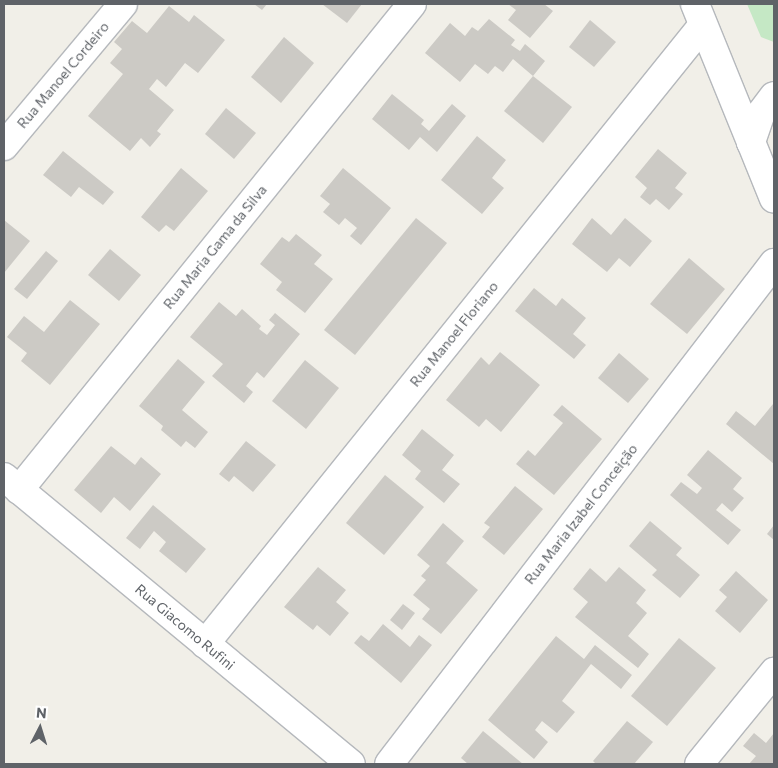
<!DOCTYPE html>
<html>
<head>
<meta charset="utf-8">
<style>
	body { margin:0 }
	#map { position:relative; width:778px; height:768px; overflow:hidden; background:#f1efe8; font-family:Commissioner,sans-serif }
	div>[style] { position:absolute }
	[style*='--x'] { left:calc(var(--x)*1px); top:calc(var(--y)*1px); width:calc(var(--w)*1px); rotate:calc(var(--a)*1deg) }
	.green>* { inset:0; background:#c5e8c5 }
	.building>* { inset:0; background:#cccac5 }
	.roads { filter:drop-shadow(1px 0 #b5b8bc) drop-shadow(-1px 0 #b5b8bc) drop-shadow(0 1px #b5b8bc) drop-shadow(0 -1px #b5b8bc) }
	.minor>* { height:28px; margin:-14px; padding:0 14px; transform-origin:14px; border-radius:14px; background:#fff }
	.tertiary>* { height:28px; margin:-14px; padding:0 14px; transform-origin:14px; border-radius:14px; background:#fff }
	span { translate:-50% -50%; white-space:nowrap; text-align:center; line-height:1.15; -webkit-text-stroke:4px #fff; paint-order:stroke }
	.street-label { font-size:14px; color:#5f6368 }
	.frame { position:absolute; inset:0; border:5px solid #5f6368; pointer-events:none }
	.north { position:absolute; left:15px; top:703px; width:50px; height:50px; -webkit-text-stroke:4px #fff; paint-order:stroke; rotate:5deg; font-size:14px; font-weight:700; line-height:20px; text-align:center; color:#5f6368 }
	.north::after { content:''; display:block; margin:auto; width:18px; height:22px; background:#5f6368; clip-path:polygon(50% 0,100% 100%,50% 72%,0 100%) }
</style>
</head>
<body>
<div id="map">
	<div class="green">
		<i style="clip-path:polygon(747px 4px,774px 4px,774px 42px,761px 37px)"></i>
	</div>
	<div class="building">
		<i style="clip-path:polygon(254px 4px,267px 4px,262px 10px)"></i>
		<i style="clip-path:polygon(322px 4px,362px 4px,347px 23px)"></i>
		<i style="clip-path:polygon(508px 4px,544px 4px,553px 11px,530px 38px,508px 20px,516px 10px)"></i>
		<i style="clip-path:polygon(169px 6px,189px 22px,194px 15px,225px 40px,198px 73px,185px 63px,166px 87px,157px 79px,149px 89px,174px 110px,157px 131px,161px 134px,150px 147px,141px 138px,130px 151px,88px 116px,123px 74px,110px 63px,122px 49px,114px 42px,132px 21px,147px 33px)"></i>
		<i style="clip-path:polygon(489px 19px,515px 40px,511px 45px,520px 51px,525px 44px,545px 61px,533px 76px,513px 59px,503px 72px,495px 66px,488px 74px,475px 64px,460px 82px,425px 53px,450px 23px,465px 36px,472px 27px,478px 31px)"></i>
		<i style="clip-path:polygon(590px 20px,616px 42px,594px 67px,569px 47px)"></i>
		<i style="clip-path:polygon(284px 37px,314px 63px,281px 103px,251px 77px)"></i>
		<i style="clip-path:polygon(533px 76px,572px 107px,543px 143px,504px 111px)"></i>
		<i style="clip-path:polygon(392px 94px,424px 120px,421px 124px,429px 131px,452px 104px,466px 116px,437px 152px,420px 137px,409px 150px,372px 119px)"></i>
		<i style="clip-path:polygon(226px 108px,256px 133px,234px 159px,205px 134px)"></i>
		<i style="clip-path:polygon(477px 136px,506px 160px,492px 178px,504px 188px,482px 214px,441px 180px)"></i>
		<i style="clip-path:polygon(658px 149px,687px 173px,675px 188px,683px 194px,669px 210px,656px 199px,650px 205px,640px 197px,647px 188px,635px 177px)"></i>
		<i style="clip-path:polygon(63px 151px,114px 192px,103px 205px,79px 187px,71px 197px,43px 175px)"></i>
		<i style="clip-path:polygon(181px 168px,208px 191px,174px 231px,166px 225px,159px 232px,141px 217px)"></i>
		<i style="clip-path:polygon(343px 168px,391px 208px,361px 245px,350px 236px,357px 228px,345px 218px,339px 225px,323px 212px,330px 204px,320px 196px)"></i>
		<i style="clip-path:polygon(416px 218px,447px 243px,355px 355px,324px 330px)"></i>
		<i style="clip-path:polygon(592px 218px,611px 235px,625px 218px,652px 241px,630px 267px,619px 258px,607px 272px,572px 244px)"></i>
		<i style="clip-path:polygon(4px 220px,30px 241px,4px 273px)"></i>
		<i style="clip-path:polygon(296px 234px,322px 255px,314px 264px,333px 279px,305px 313px,276px 290px,282px 282px,260px 264px,282px 237px,289px 242px)"></i>
		<i style="clip-path:polygon(110px 249px,141px 275px,119px 301px,88px 275px)"></i>
		<i style="clip-path:polygon(46px 251px,58px 261px,27px 299px,14px 289px)"></i>
		<i style="clip-path:polygon(689px 258px,725px 289px,687px 334px,650px 304px)"></i>
		<i style="clip-path:polygon(534px 288px,556px 306px,562px 298px,586px 318px,573px 334px,586px 345px,574px 359px,515px 311px)"></i>
		<i style="clip-path:polygon(70px 300px,100px 324px,50px 385px,21px 361px,27px 353px,7px 337px,24px 316px,44px 332px)"></i>
		<i style="clip-path:polygon(219px 302px,236px 316px,242px 309px,261px 326px,259px 329px,267px 335px,275px 325px,269px 320px,275px 313px,300px 334px,264px 378px,257px 372px,246px 386px,253px 392px,244px 403px,212px 376px,223px 364px,190px 337px)"></i>
		<i style="clip-path:polygon(500px 352px,540px 385px,501px 432px,486px 419px,479px 427px,446px 400px,481px 357px,489px 365px)"></i>
		<i style="clip-path:polygon(619px 353px,649px 379px,628px 403px,598px 378px)"></i>
		<i style="clip-path:polygon(178px 359px,205px 382px,182px 410px,208px 432px,195px 448px,186px 441px,181px 447px,161px 430px,163px 426px,139px 406px)"></i>
		<i style="clip-path:polygon(305px 360px,339px 388px,306px 429px,272px 401px)"></i>
		<i style="clip-path:polygon(773px 404px,774px 405px,774px 464px,726px 424px,736px 411px,755px 426px)"></i>
		<i style="clip-path:polygon(562px 405px,602px 439px,554px 495px,516px 464px,528px 450px,535px 456px,563px 423px,553px 415px)"></i>
		<i style="clip-path:polygon(422px 429px,454px 455px,442px 470px,460px 484px,444px 503px,415px 479px,421px 471px,402px 455px)"></i>
		<i style="clip-path:polygon(246px 441px,276px 465px,253px 492px,234px 476px,229px 482px,219px 474px)"></i>
		<i style="clip-path:polygon(111px 446px,135px 465px,141px 457px,161px 474px,130px 511px,114px 497px,101px 513px,74px 490px)"></i>
		<i style="clip-path:polygon(708px 450px,742px 478px,733px 489px,744px 498px,732px 512px,722px 503px,716px 510px,741px 530px,728px 545px,670px 495px,681px 482px,697px 494px,702px 488px,687px 475px)"></i>
		<i style="clip-path:polygon(385px 475px,424px 507px,384px 555px,346px 523px)"></i>
		<i style="clip-path:polygon(515px 486px,543px 509px,504px 555px,482px 537px,490px 527px,484px 523px)"></i>
		<i style="clip-path:polygon(153px 505px,206px 549px,186px 573px,159px 551px,166px 542px,154px 531px,140px 549px,126px 538px)"></i>
		<i style="clip-path:polygon(650px 521px,682px 548px,676px 555px,700px 575px,680px 598px,652px 575px,657px 570px,629px 546px)"></i>
		<i style="clip-path:polygon(443px 523px,464px 541px,446px 563px,478px 590px,441px 634px,422px 619px,430px 609px,413px 595px,426px 580px,421px 576px,430px 566px,417px 555px)"></i>
		<i style="clip-path:polygon(774px 525px,774px 540px,767px 534px)"></i>
		<i style="clip-path:polygon(318px 567px,346px 590px,336px 602px,349px 613px,330px 636px,317px 625px,313px 630px,284px 607px)"></i>
		<i style="clip-path:polygon(619px 567px,646px 590px,636px 603px,647px 613px,628px 636px,649px 654px,638px 668px,575px 617px,588px 602px,573px 589px,590px 568px,606px 582px)"></i>
		<i style="clip-path:polygon(736px 571px,768px 600px,740px 633px,715px 611px,727px 597px,719px 590px)"></i>
		<i style="clip-path:polygon(403px 604px,415px 613px,402px 630px,390px 620px)"></i>
		<i style="clip-path:polygon(383px 624px,410px 647px,419px 635px,432px 645px,401px 683px,354px 643px,361px 635px,369px 641px)"></i>
		<i style="clip-path:polygon(556px 636px,584px 659px,595px 645px,632px 675px,621px 689px,591px 664px,562px 701px,575px 712px,557px 733px,542px 721px,535px 730px,548px 742px,534px 759px,488px 720px)"></i>
		<i style="clip-path:polygon(679px 638px,716px 668px,667px 726px,631px 696px)"></i>
		<i style="clip-path:polygon(627px 721px,653px 742px,634px 764px,596px 764px,593px 761px)"></i>
		<i style="clip-path:polygon(483px 731px,523px 764px,468px 764px,461px 758px)"></i>
		<i style="clip-path:polygon(754px 733px,766px 743px,774px 733px,774px 764px,749px 764px,756px 756px,743px 746px)"></i>
	</div>
	<div class="roads">
		<div class="minor">
			<i style="--x:695;--y:4;--w:149;--a:67.9"></i>
			<i style="--x:4;--y:146;--w:185;--a:-50"></i>
			<i style="--x:4;--y:477;--w:450;--a:39.6"></i>
			<i style="--x:19;--y:490;--w:625;--a:-51.04"></i>
			<i style="--x:205;--y:644;--w:794;--a:-51.18"></i>
			<i style="--x:389;--y:764;--w:632;--a:-52.46"></i>
			<i style="--x:699;--y:764;--w:119;--a:-50.8"></i>
		</div>
		<div class="tertiary">
			<i style="--x:774;--y:96;--w:21;--a:127"></i>
			<i style="--x:761;--y:113;--w:31;--a:109"></i>
			<i style="--x:751;--y:142;--w:61;--a:68"></i>
		</div>
	</div>
	<div class="street-label">
		<span style="left:63px;top:75px;rotate:-50deg">Rua Manoel Cordeiro</span>
		<span style="left:215px;top:247px;rotate:-51deg">Rua Maria Gama da Silva</span>
		<span style="left:454px;top:334px;rotate:-51deg">Rua Manoel Floriano</span>
		<span style="left:581px;top:514px;rotate:-52deg">Rua Maria Izabel Conceição</span>
		<span style="left:185px;top:627px;rotate:40deg">Rua Giacomo Rufini</span>
	</div>
	<div class="frame"></div>
	<div class="north">N</div>
</div>
</body>
</html>
